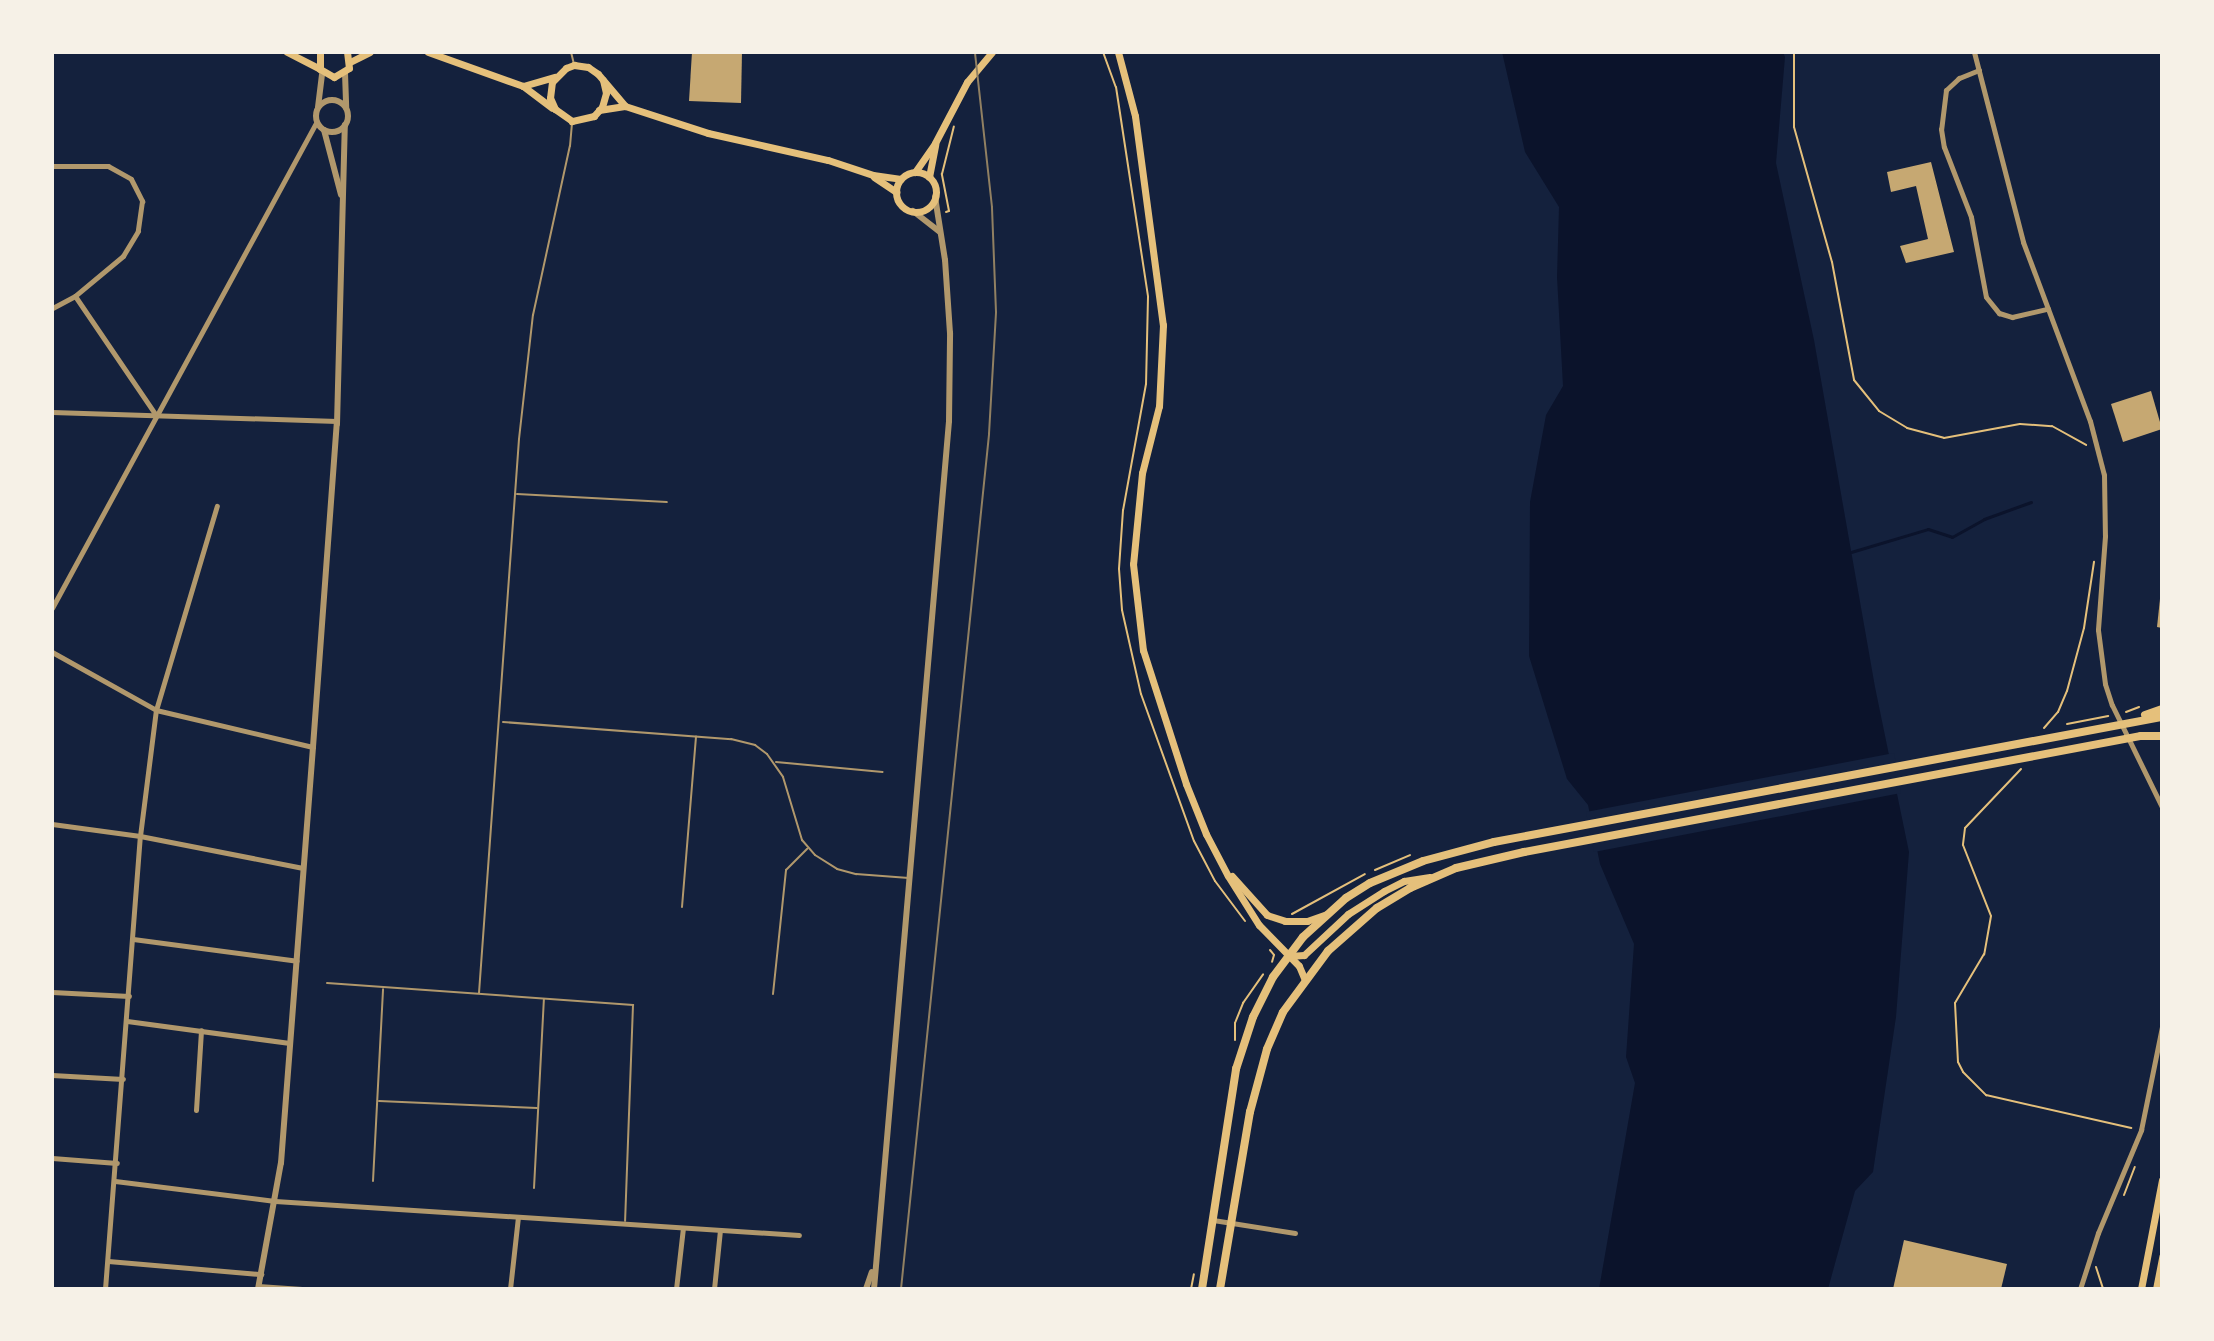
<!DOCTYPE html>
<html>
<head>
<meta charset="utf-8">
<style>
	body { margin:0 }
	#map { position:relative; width:2214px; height:1341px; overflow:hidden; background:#14213d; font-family:Karla,sans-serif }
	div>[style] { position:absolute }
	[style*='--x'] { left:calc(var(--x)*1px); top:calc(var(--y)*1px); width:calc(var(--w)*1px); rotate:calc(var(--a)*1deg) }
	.water>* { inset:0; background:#0b132b }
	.pier>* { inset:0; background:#14213d }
	.stream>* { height:3px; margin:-1.5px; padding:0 1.5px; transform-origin:1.5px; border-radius:1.5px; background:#0b132b }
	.building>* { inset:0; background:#c6a872 }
	.path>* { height:2px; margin:-1px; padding:0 1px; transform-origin:1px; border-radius:1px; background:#e5c07b }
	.service>* { height:2px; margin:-1px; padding:0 1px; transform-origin:1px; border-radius:1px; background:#b1986c }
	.minor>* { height:5px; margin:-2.5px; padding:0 2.5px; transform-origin:2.5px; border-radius:2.5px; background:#b1986c }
	.tertiary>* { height:6px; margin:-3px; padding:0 3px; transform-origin:3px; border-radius:3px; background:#b1986c }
	.tertiary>.ring { margin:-3px; padding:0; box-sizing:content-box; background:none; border:6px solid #b1986c; border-radius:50% }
	.secondary>* { height:7px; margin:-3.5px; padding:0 3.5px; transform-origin:3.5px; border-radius:3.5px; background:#e5c07b }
	.secondary>.ring { margin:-3.5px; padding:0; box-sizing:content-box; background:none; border:7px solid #e5c07b; border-radius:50% }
	.primary>* { height:7px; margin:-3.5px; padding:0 3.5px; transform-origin:3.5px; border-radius:3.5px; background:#e5c07b }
	.trunk>* { height:8px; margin:-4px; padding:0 4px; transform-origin:4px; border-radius:4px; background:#e5c07b }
	.tram>* { height:2px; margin:-1px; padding:0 1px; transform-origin:1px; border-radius:1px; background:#918062 }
	span { translate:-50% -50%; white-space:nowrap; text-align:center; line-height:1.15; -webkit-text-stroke:8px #f6f1e7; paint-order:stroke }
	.frame { position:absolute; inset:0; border:54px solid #f6f1e7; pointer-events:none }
</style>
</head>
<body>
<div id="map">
	<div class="water">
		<i style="clip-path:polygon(1502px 52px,1783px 52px,1785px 57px,1776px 163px,1814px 340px,1875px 687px,1909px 852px,1896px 1017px,1873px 1172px,1855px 1191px,1828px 1289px,1599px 1289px,1635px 1083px,1626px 1057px,1634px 944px,1600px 864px,1588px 805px,1567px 779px,1529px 656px,1530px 502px,1546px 415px,1563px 386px,1557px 277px,1559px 207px,1525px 152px)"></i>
	</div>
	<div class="pier">
		<i style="clip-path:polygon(1894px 753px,1901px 793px,1594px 852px,1586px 812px)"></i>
	</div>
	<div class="stream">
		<i style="--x:1851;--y:552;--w:80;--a:-16.6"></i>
		<i style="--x:1928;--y:529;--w:25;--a:18"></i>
		<i style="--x:1952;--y:537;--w:37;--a:-29"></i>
		<i style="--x:1984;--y:519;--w:50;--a:-19.9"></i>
	</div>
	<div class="building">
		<i style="clip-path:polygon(692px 52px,742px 52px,741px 103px,689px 101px)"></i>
		<i style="clip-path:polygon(1931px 162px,1954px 252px,1906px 263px,1900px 246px,1928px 239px,1916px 186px,1891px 192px,1887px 172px)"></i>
		<i style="clip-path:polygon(2151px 391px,2162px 429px,2123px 442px,2111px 404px)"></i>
		<i style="clip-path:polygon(2160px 599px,2162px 599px,2162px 628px,2157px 627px)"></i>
		<i style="clip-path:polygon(1904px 1240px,2007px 1264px,2001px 1289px,1893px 1289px)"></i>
	</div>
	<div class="path">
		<i style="--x:1103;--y:52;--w:37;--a:70"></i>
		<i style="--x:1116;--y:87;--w:212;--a:81.3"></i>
		<i style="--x:1148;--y:297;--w:87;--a:91.3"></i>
		<i style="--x:1146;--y:384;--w:128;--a:100.3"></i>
		<i style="--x:1123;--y:510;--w:59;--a:93.9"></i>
		<i style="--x:1119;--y:569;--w:41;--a:85.8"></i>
		<i style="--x:1122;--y:610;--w:86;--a:77.3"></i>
		<i style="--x:1141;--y:694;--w:156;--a:70.2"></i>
		<i style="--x:1194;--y:841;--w:45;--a:62.3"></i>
		<i style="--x:1215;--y:881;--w:50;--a:53.1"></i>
		<i style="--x:1794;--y:52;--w:75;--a:90"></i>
		<i style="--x:1794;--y:127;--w:140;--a:74.3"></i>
		<i style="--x:1832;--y:262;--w:120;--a:79.4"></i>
		<i style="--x:1854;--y:380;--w:40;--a:51"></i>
		<i style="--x:1879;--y:411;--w:33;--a:31"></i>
		<i style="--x:1907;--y:428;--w:38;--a:15"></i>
		<i style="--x:1944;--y:438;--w:77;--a:-10.4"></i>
		<i style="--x:2020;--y:424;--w:32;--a:4"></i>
		<i style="--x:2052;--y:426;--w:39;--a:29"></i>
		<i style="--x:946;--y:212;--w:3;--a:-18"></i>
		<i style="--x:949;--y:211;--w:38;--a:-101"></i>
		<i style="--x:942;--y:174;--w:49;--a:-76"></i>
		<i style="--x:2126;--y:712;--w:14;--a:-21"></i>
		<i style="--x:2067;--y:724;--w:42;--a:-11"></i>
		<i style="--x:2044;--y:728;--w:21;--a:-49"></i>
		<i style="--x:2058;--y:712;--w:23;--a:-67"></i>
		<i style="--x:2067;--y:691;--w:65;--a:-74.9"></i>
		<i style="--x:2084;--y:628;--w:67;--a:-81.4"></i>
		<i style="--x:2021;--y:769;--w:81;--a:133.5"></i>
		<i style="--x:1965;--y:828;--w:17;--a:97"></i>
		<i style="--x:1963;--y:845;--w:76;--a:68.5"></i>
		<i style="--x:1991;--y:916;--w:39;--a:100"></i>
		<i style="--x:1984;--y:954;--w:57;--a:120.6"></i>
		<i style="--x:1955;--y:1003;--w:59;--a:87.1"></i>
		<i style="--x:1958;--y:1062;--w:11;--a:63"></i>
		<i style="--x:1963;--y:1072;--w:33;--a:45"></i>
		<i style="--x:1986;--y:1095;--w:149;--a:12.8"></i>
		<i style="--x:1375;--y:870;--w:38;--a:-23"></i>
		<i style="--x:1292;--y:914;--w:83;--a:-28.7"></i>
		<i style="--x:1270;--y:950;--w:6;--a:51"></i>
		<i style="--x:1274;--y:955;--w:7;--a:106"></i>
		<i style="--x:1235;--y:1040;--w:17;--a:-90"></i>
		<i style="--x:1235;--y:1023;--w:22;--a:-68"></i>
		<i style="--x:1243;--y:1003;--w:35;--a:-55"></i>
		<i style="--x:2124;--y:1195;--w:30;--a:-69"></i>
		<i style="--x:2096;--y:1267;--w:23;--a:72"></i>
		<i style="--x:1191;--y:1289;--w:15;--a:-79"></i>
	</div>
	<div class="service">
		<i style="--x:571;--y:52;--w:12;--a:76"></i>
		<i style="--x:517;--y:494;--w:150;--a:3.1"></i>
		<i style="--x:503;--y:722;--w:229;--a:4.3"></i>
		<i style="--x:731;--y:739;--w:25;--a:14"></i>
		<i style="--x:755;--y:745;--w:15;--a:37"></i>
		<i style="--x:767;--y:754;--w:28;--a:55"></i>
		<i style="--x:783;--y:777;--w:66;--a:73.2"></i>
		<i style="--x:802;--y:840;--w:20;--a:49"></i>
		<i style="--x:815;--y:855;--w:26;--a:32"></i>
		<i style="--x:837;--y:869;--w:20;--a:15"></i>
		<i style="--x:856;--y:874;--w:53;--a:4.3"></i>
		<i style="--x:776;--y:762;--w:107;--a:5.3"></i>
		<i style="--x:682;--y:907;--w:171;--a:-85.3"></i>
		<i style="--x:327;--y:983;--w:307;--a:4.1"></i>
		<i style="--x:633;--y:1005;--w:216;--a:92.1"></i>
		<i style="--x:479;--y:993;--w:555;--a:-85.87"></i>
		<i style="--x:519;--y:439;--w:125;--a:-83.6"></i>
		<i style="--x:533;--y:315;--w:173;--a:-77.7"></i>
		<i style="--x:570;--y:146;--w:24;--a:-85"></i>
		<i style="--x:773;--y:994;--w:125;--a:-84"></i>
		<i style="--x:786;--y:870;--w:30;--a:-45"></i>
		<i style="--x:379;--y:1101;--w:158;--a:2.5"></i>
		<i style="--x:373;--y:1181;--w:192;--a:-87"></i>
		<i style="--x:534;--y:1188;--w:189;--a:-87"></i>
	</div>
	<div class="minor">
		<i style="--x:1974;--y:52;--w:196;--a:75.5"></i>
		<i style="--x:2023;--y:242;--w:191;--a:69.5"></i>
		<i style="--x:2090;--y:421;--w:56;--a:75.5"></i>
		<i style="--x:2104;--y:475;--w:61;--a:89.1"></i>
		<i style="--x:2105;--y:536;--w:94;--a:94.3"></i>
		<i style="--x:2098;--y:630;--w:54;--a:82.6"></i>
		<i style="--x:2105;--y:684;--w:22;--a:72"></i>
		<i style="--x:2112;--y:705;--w:114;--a:63.9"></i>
		<i style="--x:1979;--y:70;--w:22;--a:158"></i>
		<i style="--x:1959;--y:78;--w:18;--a:137"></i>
		<i style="--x:1946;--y:90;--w:39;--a:97"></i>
		<i style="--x:1941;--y:129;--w:18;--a:81"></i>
		<i style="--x:1944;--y:147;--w:75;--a:68.9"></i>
		<i style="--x:1971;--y:217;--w:81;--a:79.4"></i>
		<i style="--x:1986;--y:297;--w:21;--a:51"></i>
		<i style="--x:1999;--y:313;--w:14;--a:17"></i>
		<i style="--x:2012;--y:317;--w:37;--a:-13"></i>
		<i style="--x:52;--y:166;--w:56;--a:0"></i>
		<i style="--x:108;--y:166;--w:26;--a:29"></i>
		<i style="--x:131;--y:179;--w:25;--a:63"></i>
		<i style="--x:142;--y:201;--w:30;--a:98"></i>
		<i style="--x:138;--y:231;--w:29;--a:121"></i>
		<i style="--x:123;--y:256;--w:62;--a:140.2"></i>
		<i style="--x:75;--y:296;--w:26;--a:152"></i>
		<i style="--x:75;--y:296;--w:144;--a:55.8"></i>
		<i style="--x:52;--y:412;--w:285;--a:1.8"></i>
		<i style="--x:52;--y:608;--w:554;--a:-61.45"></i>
		<i style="--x:52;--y:652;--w:119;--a:29.1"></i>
		<i style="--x:156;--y:710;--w:161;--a:13.3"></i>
		<i style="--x:52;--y:824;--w:89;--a:7.8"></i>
		<i style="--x:140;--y:836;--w:166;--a:11.1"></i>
		<i style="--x:133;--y:939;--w:165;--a:7.6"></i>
		<i style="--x:52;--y:992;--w:77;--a:3"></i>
		<i style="--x:127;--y:1021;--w:164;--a:7.7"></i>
		<i style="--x:52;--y:1075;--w:71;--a:3.2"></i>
		<i style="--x:196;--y:1110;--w:80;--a:-86.4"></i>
		<i style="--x:52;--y:1158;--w:65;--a:4.4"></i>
		<i style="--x:115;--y:1181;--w:161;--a:7.1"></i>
		<i style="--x:275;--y:1201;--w:525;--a:3.71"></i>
		<i style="--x:1213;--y:1220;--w:83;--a:9"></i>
		<i style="--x:108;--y:1261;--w:154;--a:4.9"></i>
		<i style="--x:258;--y:1286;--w:44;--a:3.9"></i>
		<i style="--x:105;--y:1289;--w:454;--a:-85.6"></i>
		<i style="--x:140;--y:836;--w:127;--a:-82.8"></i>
		<i style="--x:156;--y:710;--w:213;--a:-73.4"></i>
		<i style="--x:510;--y:1289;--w:72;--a:-83.7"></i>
		<i style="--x:676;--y:1289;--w:61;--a:-83.5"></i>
		<i style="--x:714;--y:1289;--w:59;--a:-84.2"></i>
		<i style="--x:2080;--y:1289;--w:59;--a:-72.2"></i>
		<i style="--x:2098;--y:1233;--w:112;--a:-67.3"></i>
		<i style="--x:2141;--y:1130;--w:105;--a:-78.5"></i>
	</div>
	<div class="tertiary">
		<i style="--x:345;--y:73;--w:35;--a:88"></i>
		<i class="ring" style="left:316px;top:100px;width:26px;height:26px"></i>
		<i style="--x:318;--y:107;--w:35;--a:-83"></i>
		<i style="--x:324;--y:130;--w:67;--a:75.3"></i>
		<i style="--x:913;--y:211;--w:34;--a:38"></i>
		<i style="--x:258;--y:1289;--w:128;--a:-79.7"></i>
		<i style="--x:281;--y:1163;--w:417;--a:-85.6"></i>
		<i style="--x:313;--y:747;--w:324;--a:-85.8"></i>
		<i style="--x:337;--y:424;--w:299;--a:-88.5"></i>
		<i style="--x:866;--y:1289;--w:18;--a:-71"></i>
		<i style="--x:874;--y:1289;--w:871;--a:-85.06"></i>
		<i style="--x:949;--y:421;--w:88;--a:-89.3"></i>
		<i style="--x:950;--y:333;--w:73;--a:-93.9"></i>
		<i style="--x:945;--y:260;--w:64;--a:-99"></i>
	</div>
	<div class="secondary">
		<i style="--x:287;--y:52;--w:37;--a:27"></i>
		<i style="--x:320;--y:52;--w:17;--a:90"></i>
		<i style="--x:320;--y:69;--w:16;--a:30"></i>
		<i style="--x:334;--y:77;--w:17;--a:-31"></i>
		<i style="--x:349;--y:68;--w:16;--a:-97"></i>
		<i style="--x:428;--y:52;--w:101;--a:19.7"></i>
		<i style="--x:523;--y:86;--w:36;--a:37"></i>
		<i style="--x:1118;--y:52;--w:66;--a:75.1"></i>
		<i style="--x:1135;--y:116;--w:211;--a:82.4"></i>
		<i style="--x:1163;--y:325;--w:81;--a:92.8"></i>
		<i style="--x:1159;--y:406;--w:69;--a:104.2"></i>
		<i style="--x:1142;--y:473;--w:91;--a:95.6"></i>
		<i style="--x:1133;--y:564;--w:87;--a:83.4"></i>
		<i style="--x:1143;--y:650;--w:141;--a:72.2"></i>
		<i style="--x:1186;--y:784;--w:54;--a:68.2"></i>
		<i style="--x:1206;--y:834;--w:47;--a:62.4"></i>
		<i style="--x:1228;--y:876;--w:58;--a:57.7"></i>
		<i style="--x:1259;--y:925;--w:57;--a:45.7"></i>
		<i style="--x:1299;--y:966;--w:15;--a:67"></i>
		<i style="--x:350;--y:62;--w:22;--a:-27"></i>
		<i style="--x:603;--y:80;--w:13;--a:77"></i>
		<i style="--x:606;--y:93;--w:15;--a:106"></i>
		<i style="--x:602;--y:107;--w:12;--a:132"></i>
		<i style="--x:594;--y:116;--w:23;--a:167"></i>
		<i style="--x:572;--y:121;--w:21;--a:-145"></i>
		<i style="--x:555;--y:109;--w:12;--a:-114"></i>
		<i style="--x:550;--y:98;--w:16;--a:-83"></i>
		<i style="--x:552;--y:82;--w:20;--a:-45"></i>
		<i style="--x:566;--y:68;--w:9;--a:-21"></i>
		<i style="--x:574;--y:65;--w:14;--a:8"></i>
		<i style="--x:588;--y:67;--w:12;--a:35"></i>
		<i style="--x:598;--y:74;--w:42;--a:49.8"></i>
		<i style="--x:523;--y:86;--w:33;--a:-16"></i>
		<i style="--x:599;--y:110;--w:26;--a:-9"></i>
		<i style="--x:625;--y:106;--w:87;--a:18"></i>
		<i style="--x:708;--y:133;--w:123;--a:12.7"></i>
		<i style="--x:828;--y:160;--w:47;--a:18.4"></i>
		<i style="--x:873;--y:175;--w:28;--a:8"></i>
		<i style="--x:915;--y:172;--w:35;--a:-55"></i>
		<i style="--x:935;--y:143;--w:69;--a:-62.3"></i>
		<i style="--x:967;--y:82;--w:39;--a:-50"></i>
		<i class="ring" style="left:896px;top:172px;width:33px;height:33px"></i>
		<i style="--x:874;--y:177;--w:27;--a:34"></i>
		<i style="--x:929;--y:177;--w:33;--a:-79"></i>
		<i style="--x:1232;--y:876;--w:52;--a:48.1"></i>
		<i style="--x:1267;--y:915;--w:19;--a:18"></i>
		<i style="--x:1285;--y:921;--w:22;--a:0"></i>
		<i style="--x:1307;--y:921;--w:21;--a:-19"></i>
		<i style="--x:1289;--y:956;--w:15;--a:-4"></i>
		<i style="--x:1304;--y:955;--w:60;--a:-43"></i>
		<i style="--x:1348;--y:914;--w:43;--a:-32.6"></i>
		<i style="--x:1384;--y:891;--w:22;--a:-27"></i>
		<i style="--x:1404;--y:881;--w:26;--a:-9"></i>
	</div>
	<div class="primary">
		<i style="--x:2141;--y:1289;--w:111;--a:-79.1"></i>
		<i style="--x:2156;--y:1289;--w:33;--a:-79"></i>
	</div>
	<div class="trunk">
		<i style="--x:2145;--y:715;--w:18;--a:-19"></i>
		<i style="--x:1202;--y:1289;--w:223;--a:-81.2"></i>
		<i style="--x:1236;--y:1069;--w:55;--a:-71.9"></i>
		<i style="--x:1253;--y:1017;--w:45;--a:-63.4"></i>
		<i style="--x:1273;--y:977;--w:50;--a:-53.1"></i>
		<i style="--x:1303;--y:937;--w:58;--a:-42.2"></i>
		<i style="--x:1346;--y:898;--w:28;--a:-32"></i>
		<i style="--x:1370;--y:883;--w:57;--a:-22.5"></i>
		<i style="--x:1423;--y:861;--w:73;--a:-15"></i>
		<i style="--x:1494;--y:842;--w:680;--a:-10.6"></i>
		<i style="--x:1220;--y:1289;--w:180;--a:-80.4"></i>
		<i style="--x:1250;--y:1112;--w:65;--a:-74.9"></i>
		<i style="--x:1267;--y:1049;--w:40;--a:-66.6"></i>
		<i style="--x:1283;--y:1012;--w:76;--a:-53.6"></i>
		<i style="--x:1328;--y:951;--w:65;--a:-41.3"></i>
		<i style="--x:1377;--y:908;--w:39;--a:-31"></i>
		<i style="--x:1410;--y:888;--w:50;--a:-23.5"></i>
		<i style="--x:1456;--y:868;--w:70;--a:-13.2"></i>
		<i style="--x:1524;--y:852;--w:628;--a:-10.65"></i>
		<i style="--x:2141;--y:736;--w:21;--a:0"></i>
	</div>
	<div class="tram">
		<i style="--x:901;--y:1289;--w:860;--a:-84.12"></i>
		<i style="--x:989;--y:434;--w:122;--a:-86.7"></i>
		<i style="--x:996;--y:312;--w:105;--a:-92.2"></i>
		<i style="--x:992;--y:207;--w:156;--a:-96.3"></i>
	</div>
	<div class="frame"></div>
</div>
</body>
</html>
